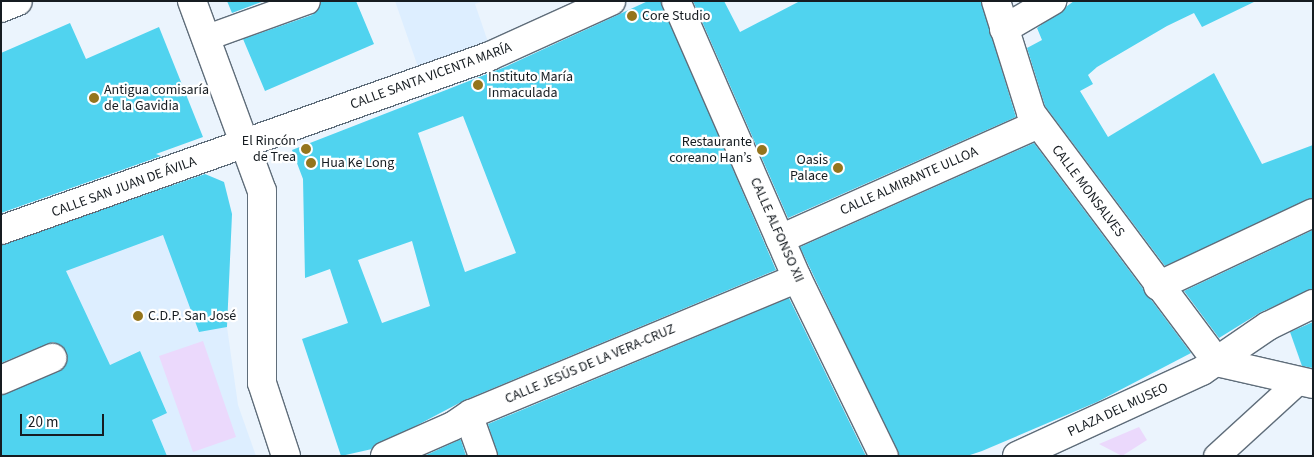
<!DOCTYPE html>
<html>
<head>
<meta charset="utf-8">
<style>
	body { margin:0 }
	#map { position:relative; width:1314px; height:457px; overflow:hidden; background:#ebf4fd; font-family:"Source Sans 3",sans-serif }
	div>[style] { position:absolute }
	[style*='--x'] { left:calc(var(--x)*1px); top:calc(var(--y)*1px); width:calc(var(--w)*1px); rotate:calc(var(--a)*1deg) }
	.built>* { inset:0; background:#def }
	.green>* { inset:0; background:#ebd9fc }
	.building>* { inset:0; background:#50d3ef }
	.roads { filter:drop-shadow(1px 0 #5f6d7a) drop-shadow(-1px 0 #5f6d7a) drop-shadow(0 1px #5f6d7a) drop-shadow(0 -1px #5f6d7a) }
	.pedestrian>* { height:25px; margin:-12.5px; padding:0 12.5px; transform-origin:12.5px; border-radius:12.5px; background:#fff }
	.minor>* { height:28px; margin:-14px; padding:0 14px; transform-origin:14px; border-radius:14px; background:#fff }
	.dots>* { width:14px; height:14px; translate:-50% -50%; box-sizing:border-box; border:2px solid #fff; border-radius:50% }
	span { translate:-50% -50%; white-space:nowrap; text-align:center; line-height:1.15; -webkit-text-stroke:4.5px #fff; paint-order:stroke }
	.poi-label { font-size:14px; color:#161c21 }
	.left { translate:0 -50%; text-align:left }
	.right { translate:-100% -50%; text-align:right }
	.street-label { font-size:14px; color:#161c21 }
	.frame { position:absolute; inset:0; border:2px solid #161c21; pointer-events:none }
	.scale { position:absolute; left:20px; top:414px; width:84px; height:22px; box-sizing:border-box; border:2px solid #161c21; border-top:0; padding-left:6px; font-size:15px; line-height:18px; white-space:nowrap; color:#161c21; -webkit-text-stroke:4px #fff; paint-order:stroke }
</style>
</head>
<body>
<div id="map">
	<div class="built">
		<i style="clip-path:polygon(395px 1px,483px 1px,475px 4px,488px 42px,418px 67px)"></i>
		<i style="clip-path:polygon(209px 176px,224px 182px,232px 214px,227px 327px,238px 405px,256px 456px,167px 456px,152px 420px,167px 412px,139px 351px,110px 365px,1px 456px,1px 389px,68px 358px,17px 248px)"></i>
	</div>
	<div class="green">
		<i style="clip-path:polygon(203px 341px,236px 437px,193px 452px,159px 356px)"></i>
		<i style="clip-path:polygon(1139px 427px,1147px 440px,1122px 456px,1099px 444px)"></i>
	</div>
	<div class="building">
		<i style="clip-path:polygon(227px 1px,264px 1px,232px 13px)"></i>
		<i style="clip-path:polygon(321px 1px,356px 1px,374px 44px,265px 91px,243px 39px,312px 15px)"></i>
		<i style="clip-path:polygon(evenodd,648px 1px,661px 1px,776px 270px,465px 400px,372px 449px,341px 456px,302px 339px,348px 323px,330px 269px,305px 278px,303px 179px,292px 150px,505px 67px,648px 1px,463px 116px,516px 253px,465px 272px,418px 133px,463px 116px,648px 1px,412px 241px,430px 306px,382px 323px,358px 260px,412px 241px)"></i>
		<i style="clip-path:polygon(693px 1px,724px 1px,740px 32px,800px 1px,981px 1px,1016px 117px,788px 218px)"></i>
		<i style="clip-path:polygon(1074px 1px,1256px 1px,1202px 27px,1194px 13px,1167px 26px,1097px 67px,1088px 75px,1093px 84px,1080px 91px,1108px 137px,1214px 73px,1262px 164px,1313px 145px,1313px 198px,1165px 266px,1045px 106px,1027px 48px,1042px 40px,1037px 28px)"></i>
		<i style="clip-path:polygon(70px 23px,86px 59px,159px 27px,203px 137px,156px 154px,161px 156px,1px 213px,1px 53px)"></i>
		<i style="clip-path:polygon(1034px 143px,1191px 353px,1097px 402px,982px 451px,967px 456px,899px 456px,800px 247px)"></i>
		<i style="clip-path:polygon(205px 174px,224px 182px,232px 214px,227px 327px,199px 332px,163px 235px,66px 271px,110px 365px,140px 351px,167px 413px,152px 420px,167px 456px,1px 456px,1px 395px,58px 372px,68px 359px,62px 346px,53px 342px,1px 363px,1px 245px)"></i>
		<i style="clip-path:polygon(1313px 230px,1313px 289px,1261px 312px,1219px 338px,1184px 291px)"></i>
		<i style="clip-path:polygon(789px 298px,866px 456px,498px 456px,488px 424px)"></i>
		<i style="clip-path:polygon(1313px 322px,1313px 368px,1302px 366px,1290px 332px)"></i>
		<i style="clip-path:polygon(461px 440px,466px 456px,424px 456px,459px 440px)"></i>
	</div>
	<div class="roads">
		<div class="pedestrian">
			<i style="--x:207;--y:37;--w:106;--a:-19.8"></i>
			<i style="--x:1216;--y:456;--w:111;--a:-42.4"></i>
		</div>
		<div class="minor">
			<i style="--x:192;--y:1;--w:202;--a:69.8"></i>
			<i style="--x:262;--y:191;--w:192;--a:90"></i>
			<i style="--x:262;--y:383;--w:77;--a:71.8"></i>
			<i style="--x:676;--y:1;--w:302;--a:66.4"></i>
			<i style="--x:797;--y:278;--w:198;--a:64"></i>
			<i style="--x:996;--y:1;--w:117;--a:72.6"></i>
			<i style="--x:1031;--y:113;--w:311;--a:53.2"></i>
			<i style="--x:1;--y:8;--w:18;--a:-22"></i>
			<i style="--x:1004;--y:29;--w:56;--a:-30.3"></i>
			<i style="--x:1;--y:230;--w:519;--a:-19.59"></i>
			<i style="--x:490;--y:56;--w:133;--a:-24.4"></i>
			<i style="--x:780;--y:239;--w:282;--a:-24"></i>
			<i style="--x:1158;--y:286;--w:171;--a:-25.2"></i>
			<i style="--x:1217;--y:362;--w:98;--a:12.9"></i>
			<i style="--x:1;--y:380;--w:56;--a:-23.3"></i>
			<i style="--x:469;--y:417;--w:41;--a:70.3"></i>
			<i style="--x:385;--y:456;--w:74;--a:-23.8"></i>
			<i style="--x:453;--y:426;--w:22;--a:-34"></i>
			<i style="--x:471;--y:414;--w:353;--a:-22.6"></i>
			<i style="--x:1017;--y:456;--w:204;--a:-24.7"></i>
			<i style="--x:1202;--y:371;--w:80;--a:-34.3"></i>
			<i style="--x:1268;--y:326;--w:50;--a:-26.1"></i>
		</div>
	</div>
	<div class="dots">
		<i style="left:632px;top:16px;background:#94751d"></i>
		<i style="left:478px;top:85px;background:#94751d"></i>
		<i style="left:94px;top:98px;background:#94751d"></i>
		<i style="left:306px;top:149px;background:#94751d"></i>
		<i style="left:762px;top:150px;background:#94751d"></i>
		<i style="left:311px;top:163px;background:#94751d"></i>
		<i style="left:838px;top:168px;background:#94751d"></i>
		<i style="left:138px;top:316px;background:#94751d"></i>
	</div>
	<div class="poi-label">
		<span class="left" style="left:642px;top:16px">Core Studio</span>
		<span class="left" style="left:488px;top:85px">Instituto María<br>Inmaculada</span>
		<span class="left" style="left:104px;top:98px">Antigua comisaría<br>de la Gavidia</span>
		<span class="right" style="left:296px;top:149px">El Rincón<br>de Trea</span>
		<span class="right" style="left:752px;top:150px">Restaurante<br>coreano Han’s</span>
		<span class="right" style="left:828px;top:168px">Oasis<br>Palace</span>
		<span class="left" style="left:321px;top:163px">Hua Ke Long</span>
		<span class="left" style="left:148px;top:316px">C.D.P. San José</span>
	</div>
	<div class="street-label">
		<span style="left:431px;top:76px;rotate:-20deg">CALLE SANTA VICENTA MARÍA</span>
		<span style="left:909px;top:181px;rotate:-24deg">CALLE ALMIRANTE ULLOA</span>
		<span style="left:124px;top:187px;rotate:-20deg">CALLE SAN JUAN DE ÁVILA</span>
		<span style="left:1088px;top:191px;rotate:53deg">CALLE MONSALVES</span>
		<span style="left:777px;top:230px;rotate:66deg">CALLE ALFONSO XII</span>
		<span style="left:590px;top:364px;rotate:-23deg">CALLE JESÚS DE LA VERA-CRUZ</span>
		<span style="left:1118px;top:410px;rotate:-25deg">PLAZA DEL MUSEO</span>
	</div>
	<div class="frame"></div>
	<div class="scale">20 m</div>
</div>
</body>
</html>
